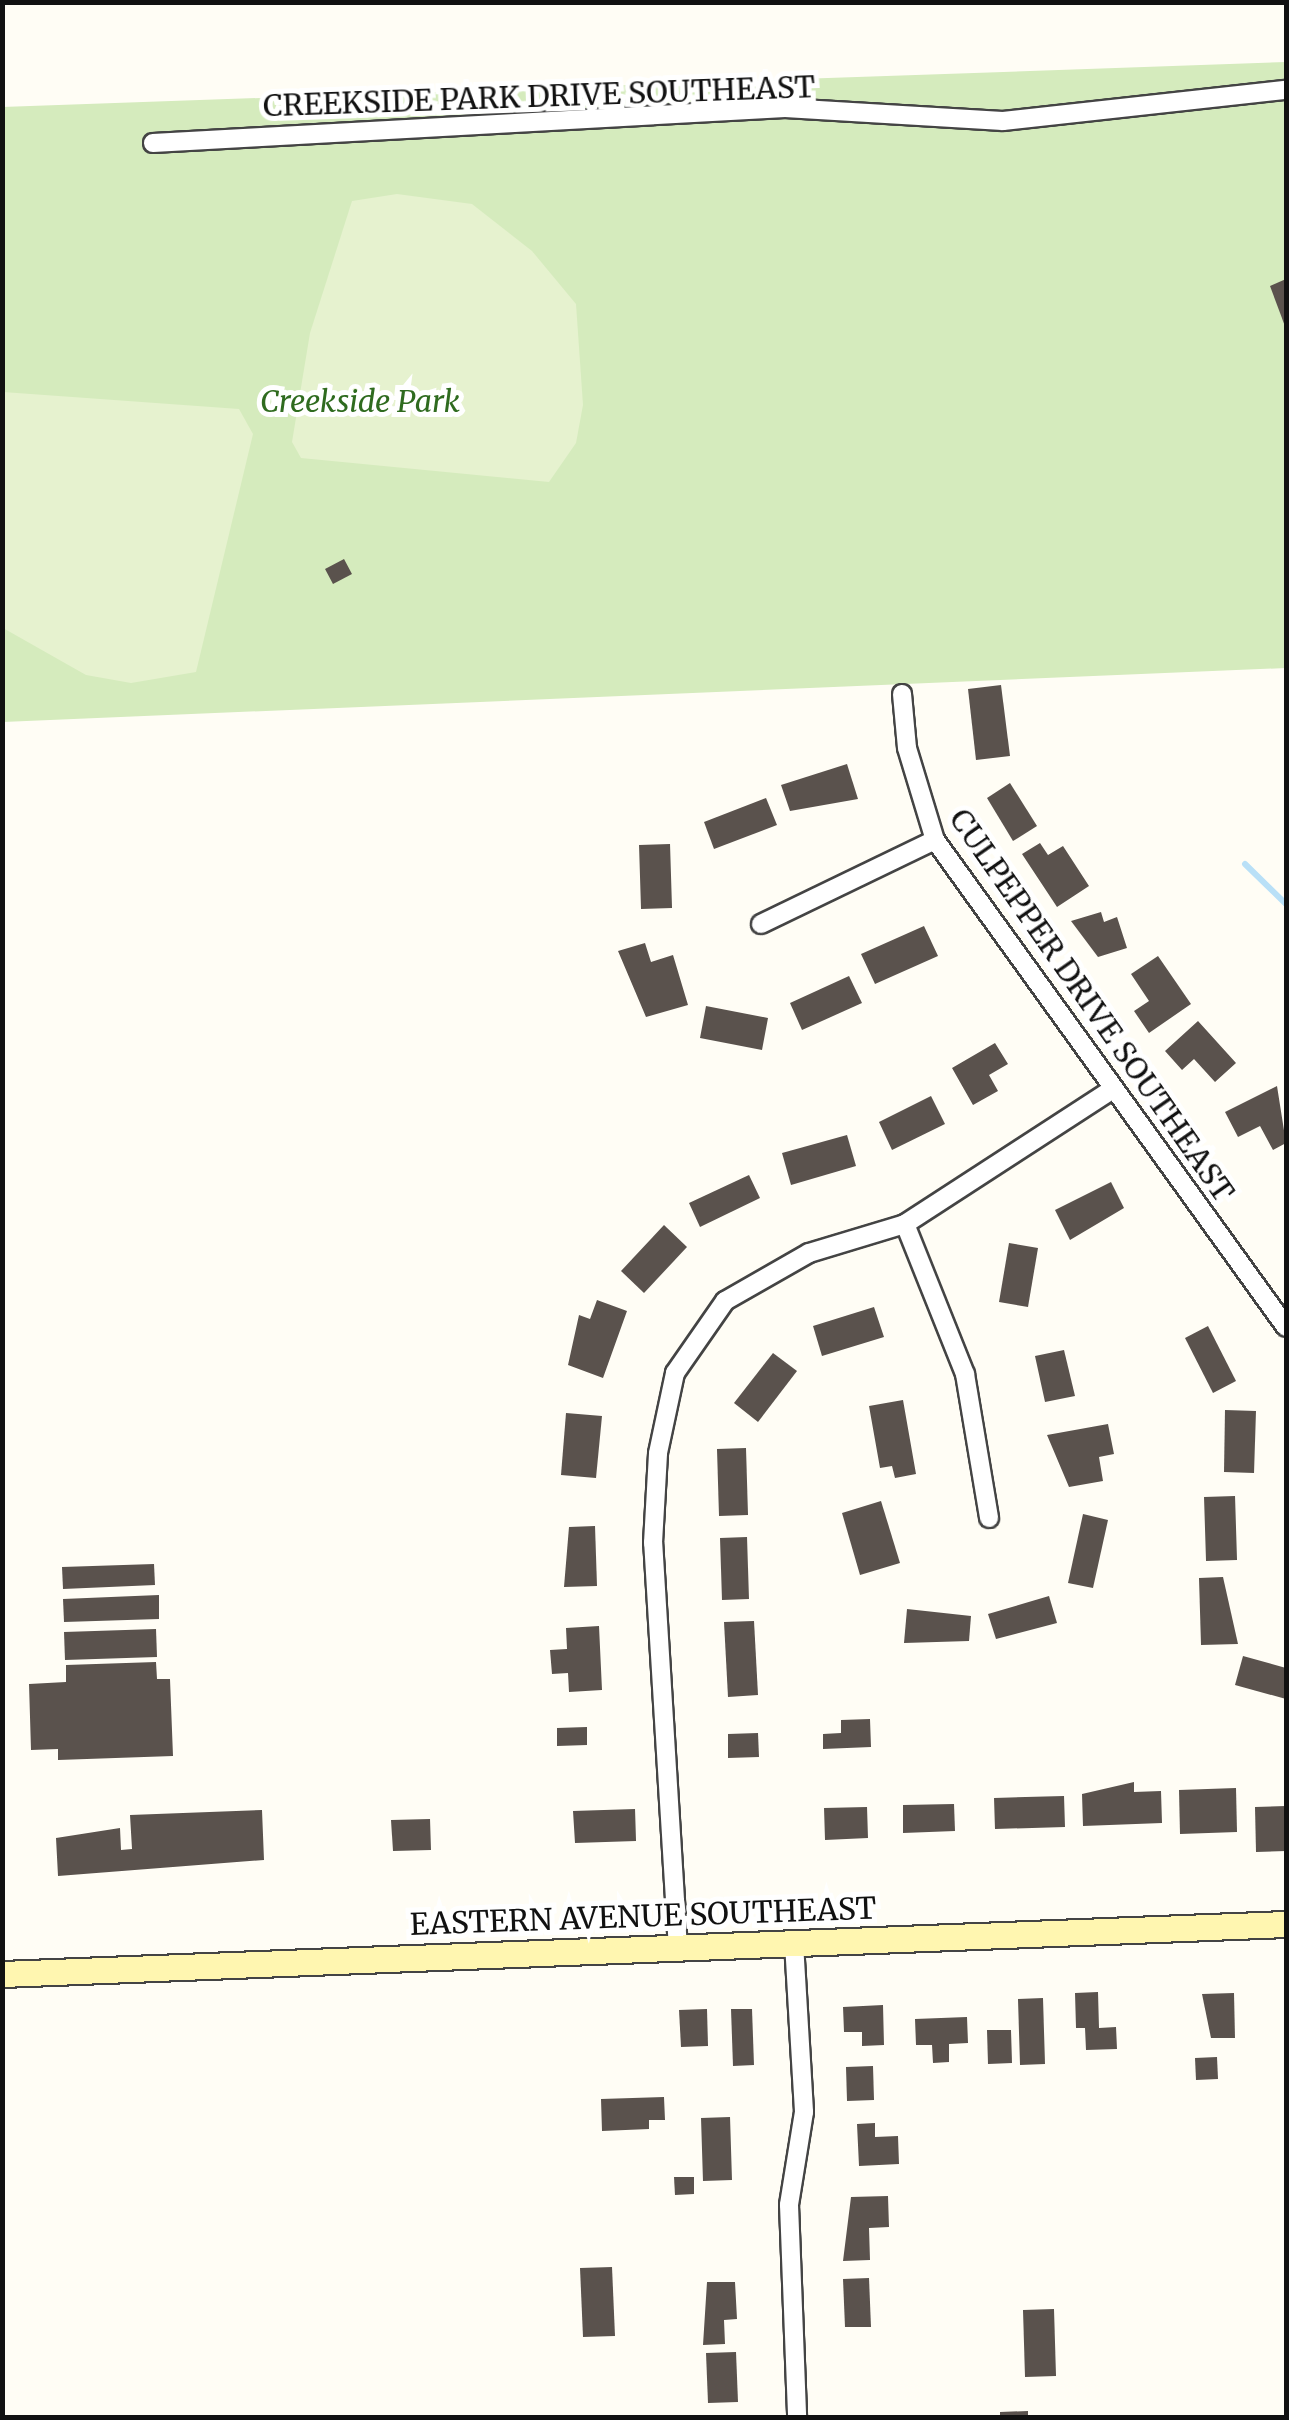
<!DOCTYPE html>
<html>
<head>
<meta charset="utf-8">
<style>
	body { margin:0 }
	#map { position:relative; width:1289px; height:2420px; overflow:hidden; background:#fffdf5; font-family:Merriweather,serif }
	div>[style] { position:absolute }
	[style*='--x'] { left:calc(var(--x)*1px); top:calc(var(--y)*1px); width:calc(var(--w)*1px); rotate:calc(var(--a)*1deg) }
	.green>* { inset:0; background:#d5ebbd }
	.pitch>* { inset:0; background:#e6f2cf }
	.stream>* { height:6px; margin:-3px; padding:0 3px; transform-origin:3px; border-radius:3px; background:#b9e0f7 }
	.building>* { inset:0; background:#5a524d }
	.roads { filter:drop-shadow(2px 0 #444) drop-shadow(-2px 0 #444) drop-shadow(0 2px #444) drop-shadow(0 -2px #444) }
	.street>* { height:18px; margin:-9px; padding:0 9px; transform-origin:9px; border-radius:9px; background:#fff }
	.secondary>* { height:25px; margin:-12.5px; padding:0 12.5px; transform-origin:12.5px; border-radius:12.5px; background:#fff6b0 }
	span { translate:-50% -50%; white-space:nowrap; text-align:center; line-height:1.15; -webkit-text-stroke:10px #fff; paint-order:stroke }
	.street-label { font-size:30px; color:#111 }
	.park-label { font-size:30px; color:#2f6b1f; font-style:italic }
	.frame { position:absolute; inset:0; border:5px solid #111; pointer-events:none }
</style>
</head>
<body>
<div id="map">
	<div class="green">
		<i style="clip-path:polygon(1286px 62px,1286px 668px,3px 722px,2px 107px)"></i>
	</div>
	<div class="pitch">
		<i style="clip-path:polygon(397px 194px,472px 204px,532px 251px,576px 304px,583px 405px,576px 443px,549px 482px,301px 458px,292px 442px,310px 333px,352px 201px)"></i>
		<i style="clip-path:polygon(3px 392px,239px 409px,253px 434px,196px 672px,131px 683px,86px 675px,3px 628px)"></i>
	</div>
	<div class="stream">
		<i style="--x:1245;--y:864;--w:57;--a:44.3"></i>
	</div>
	<div class="building">
		<i style="clip-path:polygon(1286px 279px,1286px 329px,1270px 286px)"></i>
		<i style="clip-path:polygon(344px 559px,352px 574px,333px 584px,325px 569px)"></i>
		<i style="clip-path:polygon(1001px 685px,1010px 756px,976px 760px,968px 689px)"></i>
		<i style="clip-path:polygon(847px 764px,858px 799px,790px 811px,781px 785px)"></i>
		<i style="clip-path:polygon(1010px 783px,1037px 826px,1013px 841px,987px 798px)"></i>
		<i style="clip-path:polygon(766px 798px,777px 825px,714px 849px,704px 822px)"></i>
		<i style="clip-path:polygon(1040px 843px,1048px 855px,1063px 846px,1089px 886px,1057px 907px,1022px 854px)"></i>
		<i style="clip-path:polygon(670px 844px,672px 908px,641px 909px,639px 845px)"></i>
		<i style="clip-path:polygon(1101px 912px,1104px 922px,1117px 917px,1127px 948px,1098px 957px,1071px 921px)"></i>
		<i style="clip-path:polygon(924px 926px,938px 956px,875px 984px,861px 954px)"></i>
		<i style="clip-path:polygon(645px 943px,651px 962px,673px 955px,688px 1005px,646px 1017px,618px 951px)"></i>
		<i style="clip-path:polygon(1158px 956px,1191px 1004px,1149px 1033px,1134px 1011px,1149px 1001px,1131px 974px)"></i>
		<i style="clip-path:polygon(849px 976px,862px 1003px,802px 1030px,790px 1003px)"></i>
		<i style="clip-path:polygon(706px 1006px,768px 1018px,762px 1050px,700px 1038px)"></i>
		<i style="clip-path:polygon(1198px 1021px,1236px 1063px,1215px 1082px,1194px 1059px,1182px 1070px,1165px 1051px)"></i>
		<i style="clip-path:polygon(995px 1043px,1008px 1064px,989px 1075px,998px 1091px,973px 1105px,952px 1068px)"></i>
		<i style="clip-path:polygon(1277px 1086px,1286px 1143px,1273px 1150px,1260px 1126px,1238px 1137px,1225px 1112px)"></i>
		<i style="clip-path:polygon(931px 1096px,945px 1124px,892px 1150px,879px 1122px)"></i>
		<i style="clip-path:polygon(847px 1135px,856px 1166px,791px 1185px,782px 1153px)"></i>
		<i style="clip-path:polygon(749px 1175px,760px 1198px,700px 1227px,689px 1203px)"></i>
		<i style="clip-path:polygon(1111px 1182px,1124px 1208px,1070px 1240px,1055px 1210px)"></i>
		<i style="clip-path:polygon(664px 1225px,687px 1247px,644px 1293px,621px 1271px)"></i>
		<i style="clip-path:polygon(1009px 1243px,1038px 1248px,1028px 1307px,999px 1302px)"></i>
		<i style="clip-path:polygon(597px 1300px,627px 1311px,603px 1378px,568px 1365px,579px 1315px,590px 1319px)"></i>
		<i style="clip-path:polygon(874px 1307px,884px 1337px,822px 1356px,813px 1326px)"></i>
		<i style="clip-path:polygon(1208px 1326px,1236px 1381px,1213px 1393px,1185px 1338px)"></i>
		<i style="clip-path:polygon(1064px 1350px,1075px 1396px,1045px 1402px,1035px 1356px)"></i>
		<i style="clip-path:polygon(773px 1353px,797px 1371px,758px 1422px,734px 1403px)"></i>
		<i style="clip-path:polygon(903px 1400px,916px 1474px,895px 1478px,892px 1466px,880px 1468px,869px 1406px)"></i>
		<i style="clip-path:polygon(1225px 1410px,1256px 1411px,1254px 1473px,1224px 1472px)"></i>
		<i style="clip-path:polygon(566px 1413px,602px 1416px,596px 1478px,561px 1475px)"></i>
		<i style="clip-path:polygon(1108px 1424px,1114px 1454px,1099px 1457px,1103px 1481px,1069px 1487px,1047px 1435px)"></i>
		<i style="clip-path:polygon(746px 1448px,748px 1515px,719px 1516px,717px 1449px)"></i>
		<i style="clip-path:polygon(1235px 1496px,1237px 1560px,1206px 1561px,1204px 1497px)"></i>
		<i style="clip-path:polygon(881px 1501px,900px 1563px,860px 1575px,842px 1513px)"></i>
		<i style="clip-path:polygon(1083px 1514px,1108px 1520px,1093px 1588px,1068px 1583px)"></i>
		<i style="clip-path:polygon(595px 1526px,597px 1586px,564px 1587px,569px 1527px)"></i>
		<i style="clip-path:polygon(747px 1537px,749px 1599px,722px 1600px,720px 1538px)"></i>
		<i style="clip-path:polygon(154px 1564px,155px 1585px,63px 1589px,62px 1567px)"></i>
		<i style="clip-path:polygon(1223px 1577px,1238px 1644px,1201px 1645px,1199px 1578px)"></i>
		<i style="clip-path:polygon(159px 1595px,159px 1619px,64px 1622px,63px 1599px)"></i>
		<i style="clip-path:polygon(1049px 1596px,1057px 1623px,996px 1639px,988px 1614px)"></i>
		<i style="clip-path:polygon(907px 1609px,971px 1616px,969px 1641px,904px 1643px)"></i>
		<i style="clip-path:polygon(754px 1621px,758px 1695px,728px 1697px,724px 1622px)"></i>
		<i style="clip-path:polygon(599px 1626px,602px 1690px,569px 1692px,568px 1673px,552px 1674px,550px 1650px,567px 1649px,566px 1628px)"></i>
		<i style="clip-path:polygon(156px 1629px,157px 1657px,65px 1660px,64px 1632px)"></i>
		<i style="clip-path:polygon(1243px 1656px,1286px 1668px,1286px 1699px,1235px 1685px)"></i>
		<i style="clip-path:polygon(156px 1662px,157px 1679px,170px 1679px,173px 1756px,58px 1760px,58px 1749px,31px 1750px,29px 1684px,66px 1682px,66px 1665px)"></i>
		<i style="clip-path:polygon(870px 1719px,871px 1747px,823px 1749px,823px 1734px,841px 1733px,841px 1720px)"></i>
		<i style="clip-path:polygon(587px 1727px,587px 1745px,557px 1746px,557px 1728px)"></i>
		<i style="clip-path:polygon(758px 1733px,759px 1757px,728px 1758px,728px 1734px)"></i>
		<i style="clip-path:polygon(1134px 1782px,1134px 1792px,1161px 1791px,1162px 1823px,1083px 1826px,1082px 1794px)"></i>
		<i style="clip-path:polygon(1236px 1788px,1237px 1832px,1180px 1834px,1179px 1790px)"></i>
		<i style="clip-path:polygon(1064px 1796px,1065px 1827px,995px 1829px,994px 1798px)"></i>
		<i style="clip-path:polygon(954px 1804px,955px 1831px,903px 1833px,903px 1805px)"></i>
		<i style="clip-path:polygon(1286px 1806px,1286px 1851px,1256px 1852px,1255px 1807px)"></i>
		<i style="clip-path:polygon(867px 1807px,868px 1838px,825px 1840px,824px 1808px)"></i>
		<i style="clip-path:polygon(635px 1809px,636px 1841px,575px 1843px,573px 1811px)"></i>
		<i style="clip-path:polygon(262px 1810px,264px 1860px,58px 1876px,56px 1838px,120px 1828px,121px 1850px,132px 1849px,130px 1815px)"></i>
		<i style="clip-path:polygon(430px 1819px,431px 1850px,393px 1851px,391px 1820px)"></i>
		<i style="clip-path:polygon(1098px 1992px,1099px 2028px,1116px 2027px,1117px 2049px,1086px 2050px,1085px 2028px,1076px 2028px,1075px 1993px)"></i>
		<i style="clip-path:polygon(1234px 1993px,1235px 2038px,1211px 2038px,1202px 1994px)"></i>
		<i style="clip-path:polygon(1043px 1998px,1045px 2064px,1020px 2065px,1018px 1999px)"></i>
		<i style="clip-path:polygon(883px 2005px,884px 2045px,862px 2046px,862px 2032px,844px 2032px,843px 2007px)"></i>
		<i style="clip-path:polygon(707px 2009px,708px 2046px,681px 2047px,679px 2010px)"></i>
		<i style="clip-path:polygon(731px 2009px,752px 2009px,754px 2065px,733px 2066px)"></i>
		<i style="clip-path:polygon(967px 2017px,968px 2043px,949px 2044px,949px 2062px,933px 2063px,932px 2045px,916px 2045px,915px 2019px)"></i>
		<i style="clip-path:polygon(987px 2030px,1011px 2030px,1012px 2063px,988px 2064px)"></i>
		<i style="clip-path:polygon(1217px 2057px,1218px 2079px,1196px 2080px,1195px 2058px)"></i>
		<i style="clip-path:polygon(873px 2066px,874px 2100px,847px 2101px,846px 2067px)"></i>
		<i style="clip-path:polygon(664px 2097px,665px 2120px,649px 2120px,649px 2129px,602px 2131px,601px 2099px)"></i>
		<i style="clip-path:polygon(730px 2117px,732px 2180px,703px 2181px,701px 2118px)"></i>
		<i style="clip-path:polygon(875px 2123px,875px 2137px,898px 2136px,899px 2164px,859px 2166px,857px 2124px)"></i>
		<i style="clip-path:polygon(674px 2177px,694px 2177px,694px 2194px,675px 2195px)"></i>
		<i style="clip-path:polygon(888px 2196px,889px 2227px,869px 2228px,870px 2260px,843px 2261px,851px 2197px)"></i>
		<i style="clip-path:polygon(612px 2267px,615px 2336px,583px 2337px,580px 2268px)"></i>
		<i style="clip-path:polygon(869px 2278px,871px 2327px,845px 2327px,843px 2279px)"></i>
		<i style="clip-path:polygon(707px 2282px,735px 2282px,737px 2319px,724px 2320px,725px 2344px,703px 2345px)"></i>
		<i style="clip-path:polygon(1054px 2309px,1056px 2376px,1025px 2377px,1023px 2310px)"></i>
		<i style="clip-path:polygon(736px 2352px,738px 2402px,708px 2403px,706px 2353px)"></i>
		<i style="clip-path:polygon(1028px 2411px,1028px 2418px,1000px 2418px,1000px 2412px)"></i>
	</div>
	<div class="roads">
		<div class="street">
			<i style="--x:153;--y:143;--w:633;--a:-3.17"></i>
			<i style="--x:785;--y:108;--w:218;--a:3.4"></i>
			<i style="--x:1003;--y:121;--w:285;--a:-6.3"></i>
			<i style="--x:902;--y:694;--w:54;--a:84.7"></i>
			<i style="--x:907;--y:748;--w:96;--a:73.1"></i>
			<i style="--x:935;--y:840;--w:600;--a:54.22"></i>
			<i style="--x:761;--y:924;--w:193;--a:-25.8"></i>
			<i style="--x:905;--y:1224;--w:162;--a:68.2"></i>
			<i style="--x:965;--y:1374;--w:146;--a:80.5"></i>
			<i style="--x:794;--y:1943;--w:169;--a:86.6"></i>
			<i style="--x:804;--y:2112;--w:94;--a:99.2"></i>
			<i style="--x:789;--y:2205;--w:213;--a:87.8"></i>
			<i style="--x:678;--y:1949;--w:407;--a:-93.5"></i>
			<i style="--x:653;--y:1543;--w:90;--a:-86.8"></i>
			<i style="--x:658;--y:1453;--w:82;--a:-78"></i>
			<i style="--x:675;--y:1373;--w:88;--a:-55.2"></i>
			<i style="--x:725;--y:1301;--w:97;--a:-29.7"></i>
			<i style="--x:809;--y:1253;--w:100;--a:-16.8"></i>
			<i style="--x:905;--y:1224;--w:246;--a:-33"></i>
		</div>
		<div class="secondary">
			<i style="--x:2;--y:1974;--w:1285;--a:-2.23"></i>
		</div>
	</div>
	<div class="street-label">
		<span style="left:539px;top:96px;rotate:-2deg">CREEKSIDE PARK DRIVE SOUTHEAST</span>
		<span style="left:1092px;top:1005px;rotate:55deg">CULPEPPER DRIVE SOUTHEAST</span>
		<span style="left:643px;top:1916px;rotate:-2deg">EASTERN AVENUE SOUTHEAST</span>
	</div>
	<div class="park-label">
		<span style="left:360px;top:401px">Creekside Park</span>
	</div>
	<div class="frame"></div>
</div>
</body>
</html>
